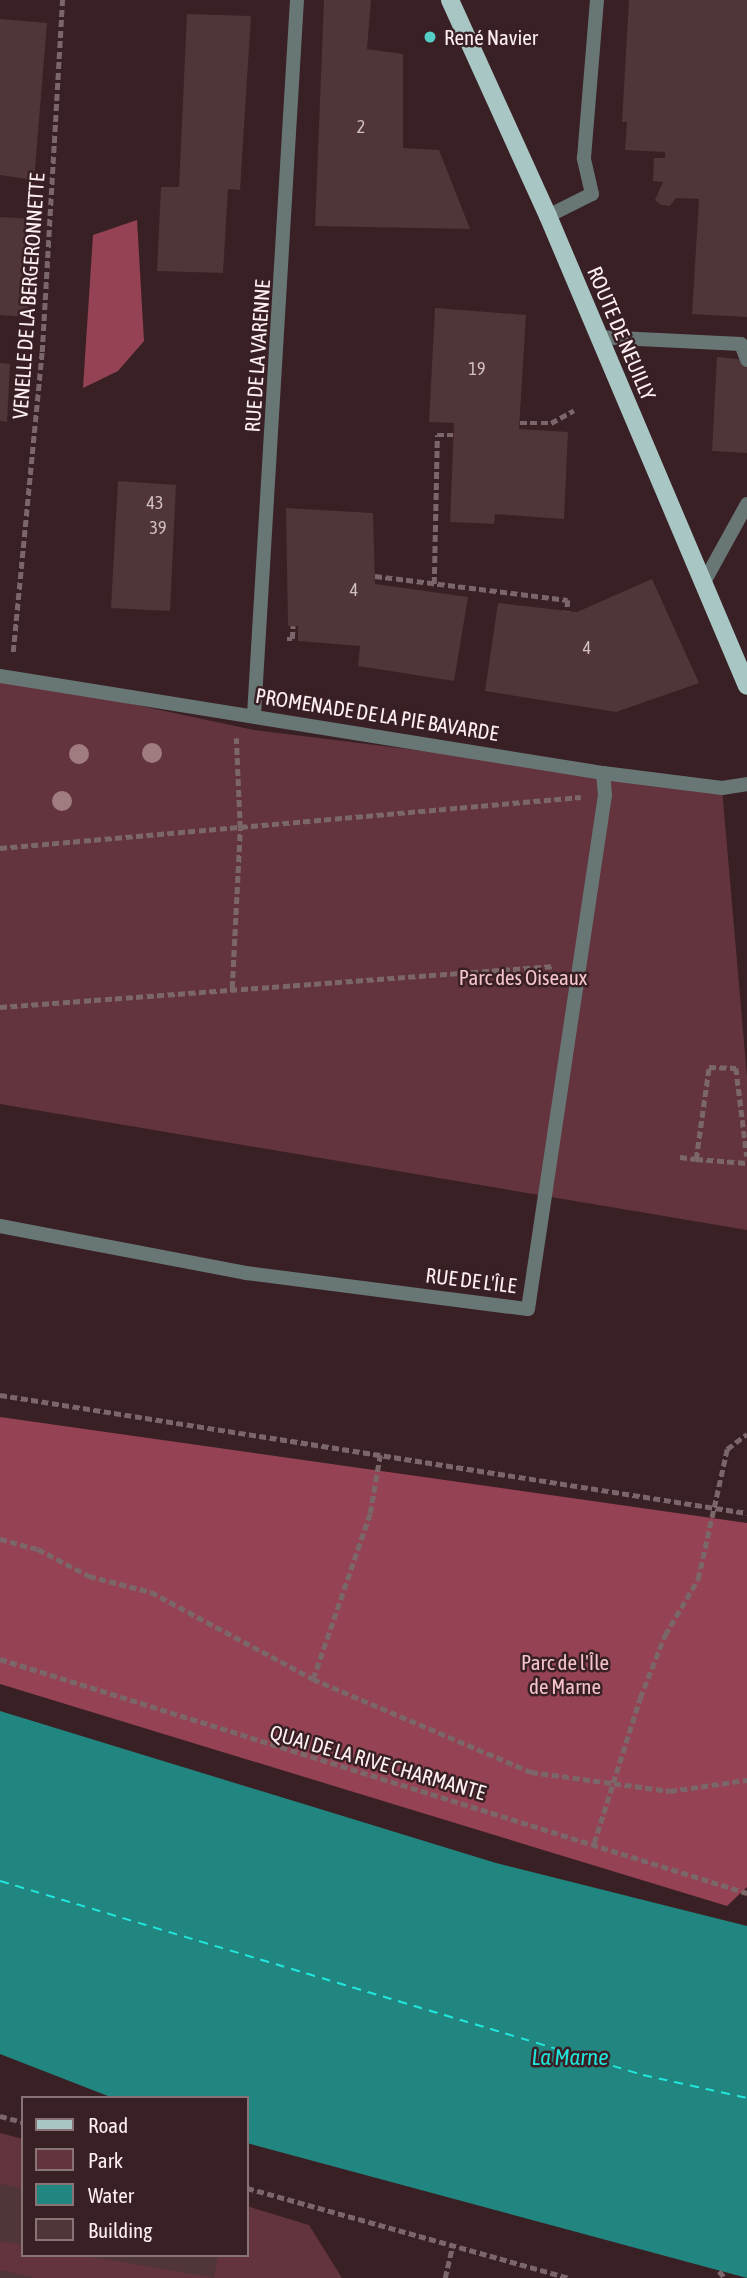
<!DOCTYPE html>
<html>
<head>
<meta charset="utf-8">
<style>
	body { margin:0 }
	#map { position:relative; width:747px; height:2278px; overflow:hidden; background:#392024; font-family:"Asap Condensed",sans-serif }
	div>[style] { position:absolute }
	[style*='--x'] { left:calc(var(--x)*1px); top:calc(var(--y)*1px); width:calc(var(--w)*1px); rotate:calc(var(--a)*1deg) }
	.green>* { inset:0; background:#63343d }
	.forest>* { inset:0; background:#944254 }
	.water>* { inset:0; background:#228680 }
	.ferry>* { height:2px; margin-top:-1px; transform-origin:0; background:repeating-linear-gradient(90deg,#21e6db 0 9px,transparent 0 16px) }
	.building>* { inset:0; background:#503539 }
	.path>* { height:4.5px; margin-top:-2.25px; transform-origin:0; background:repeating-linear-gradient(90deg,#7b6669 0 7px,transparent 0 10.5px) }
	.lane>* { height:14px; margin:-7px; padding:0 7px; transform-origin:7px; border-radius:7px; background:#687775 }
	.street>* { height:14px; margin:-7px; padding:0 7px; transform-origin:7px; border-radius:7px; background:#687775 }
	.primary>* { height:18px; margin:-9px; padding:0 9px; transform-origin:9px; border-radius:9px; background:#a8c6c3 }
	.trees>* { width:20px; height:20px; margin:-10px; border-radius:50%; background:#a07b80 }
	.dots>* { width:19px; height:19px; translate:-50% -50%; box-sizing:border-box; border:4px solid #392024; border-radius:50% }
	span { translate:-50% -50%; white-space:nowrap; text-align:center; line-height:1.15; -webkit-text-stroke:5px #392024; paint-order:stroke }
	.number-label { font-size:18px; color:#d2c1c4 }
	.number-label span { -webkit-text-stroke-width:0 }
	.poi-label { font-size:21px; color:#fef0f2 }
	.left { translate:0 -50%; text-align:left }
	.street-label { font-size:21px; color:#fef0f2 }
	.park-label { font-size:21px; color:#f5c5cb }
	.water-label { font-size:23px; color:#21e6db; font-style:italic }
	.legend { position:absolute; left:21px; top:2096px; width:228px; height:161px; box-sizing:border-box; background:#392024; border:2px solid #887376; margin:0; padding:9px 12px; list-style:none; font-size:21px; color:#fef0f2 }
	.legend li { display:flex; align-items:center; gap:14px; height:35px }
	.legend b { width:35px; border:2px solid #887376 }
</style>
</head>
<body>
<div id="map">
	<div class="green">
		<i style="clip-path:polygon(0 676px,254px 730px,722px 788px,747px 1077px,747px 1230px,0 1104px)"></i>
		<i style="clip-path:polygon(0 2133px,23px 2139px,23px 2255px,247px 2255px,247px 2206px,309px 2225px,342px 2278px,0 2278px)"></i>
	</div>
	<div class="forest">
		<i style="clip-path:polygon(137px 220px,144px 341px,118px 371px,83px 388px,93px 235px)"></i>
		<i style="clip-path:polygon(0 1417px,747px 1523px,747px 1887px,727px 1906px,0 1684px)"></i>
	</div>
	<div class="water">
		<i style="clip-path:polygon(0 1711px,496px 1863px,747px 1926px,747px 2278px,247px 2143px,247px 2098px,113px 2098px,0 2054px)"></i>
	</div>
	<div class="ferry">
		<i style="--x:0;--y:1881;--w:672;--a:16.79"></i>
		<i style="--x:643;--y:2075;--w:107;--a:12.5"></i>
	</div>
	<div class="building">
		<i style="clip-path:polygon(324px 0,371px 0,367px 49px,403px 54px,403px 148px,439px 150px,470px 229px,315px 226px)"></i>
		<i style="clip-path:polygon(629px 0,747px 0,747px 317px,692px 314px,699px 199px,676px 198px,670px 206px,661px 205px,655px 200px,663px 182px,653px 181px,654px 158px,665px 158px,665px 152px,625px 150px,627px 122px,622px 122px)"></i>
		<i style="clip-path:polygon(187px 14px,251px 16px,240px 190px,228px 189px,223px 273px,157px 271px,161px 187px,179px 187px)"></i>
		<i style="clip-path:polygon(0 19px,47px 23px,34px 180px,0 175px)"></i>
		<i style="clip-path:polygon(0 217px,35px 219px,28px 317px,0 315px)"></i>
		<i style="clip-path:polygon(435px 308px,526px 315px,519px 429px,568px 432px,564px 519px,495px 514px,494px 524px,450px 522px,454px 423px,429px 422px)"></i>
		<i style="clip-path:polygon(717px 357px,747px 360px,747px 453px,712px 451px)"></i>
		<i style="clip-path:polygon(0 363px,10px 364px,7px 422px,0 421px)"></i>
		<i style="clip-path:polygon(118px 481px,176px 485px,170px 611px,111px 608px)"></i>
		<i style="clip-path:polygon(286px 508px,373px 513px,375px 584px,468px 597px,454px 681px,358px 666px,360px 646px,298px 641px,298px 626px,288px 626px)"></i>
		<i style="clip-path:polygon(652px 579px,699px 683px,616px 712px,485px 691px,498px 603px,577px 612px)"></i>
		<i style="clip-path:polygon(0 2184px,23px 2188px,23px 2245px,0 2241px)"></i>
		<i style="clip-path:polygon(81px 2255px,218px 2255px,214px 2278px)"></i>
		<i style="clip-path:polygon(0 2270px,32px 2277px,32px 2278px,0 2278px)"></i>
	</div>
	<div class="path">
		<i style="--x:520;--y:423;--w:31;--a:0"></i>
		<i style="--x:551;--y:423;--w:26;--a:-29"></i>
		<i style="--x:375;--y:576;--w:194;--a:7.1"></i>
		<i style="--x:568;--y:600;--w:11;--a:95"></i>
		<i style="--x:434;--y:584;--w:149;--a:-88.8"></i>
		<i style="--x:437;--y:435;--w:16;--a:0"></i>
		<i style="--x:287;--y:639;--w:5;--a:0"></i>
		<i style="--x:292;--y:639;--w:13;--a:-86"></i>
		<i style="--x:13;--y:652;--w:301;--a:-84.5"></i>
		<i style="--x:42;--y:352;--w:353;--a:-86.7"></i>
		<i style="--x:0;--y:848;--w:583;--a:-5.02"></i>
		<i style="--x:232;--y:988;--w:160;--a:-87.1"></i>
		<i style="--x:240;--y:828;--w:90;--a:-92.5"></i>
		<i style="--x:0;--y:1007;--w:556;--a:-4.23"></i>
		<i style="--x:680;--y:1157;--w:16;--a:7"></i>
		<i style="--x:696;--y:1159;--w:93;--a:-82"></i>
		<i style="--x:709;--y:1067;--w:27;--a:2"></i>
		<i style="--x:736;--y:1068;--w:89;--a:82.9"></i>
		<i style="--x:696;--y:1159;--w:51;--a:4.5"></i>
		<i style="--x:0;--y:1395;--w:756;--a:8.98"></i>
		<i style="--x:0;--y:1539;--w:39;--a:15"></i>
		<i style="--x:38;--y:1549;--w:58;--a:27.9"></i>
		<i style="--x:89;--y:1576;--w:64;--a:14.5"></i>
		<i style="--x:151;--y:1592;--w:184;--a:28.2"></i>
		<i style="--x:313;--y:1679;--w:237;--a:23.1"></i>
		<i style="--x:531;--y:1772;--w:140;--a:7.8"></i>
		<i style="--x:670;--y:1791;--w:78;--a:-8.1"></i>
		<i style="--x:0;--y:1659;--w:783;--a:17.39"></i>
		<i style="--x:313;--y:1679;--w:176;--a:-71"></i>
		<i style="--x:370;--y:1513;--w:59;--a:-80.2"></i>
		<i style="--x:594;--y:1843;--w:152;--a:-72.4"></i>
		<i style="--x:640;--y:1698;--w:68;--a:-68.4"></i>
		<i style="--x:665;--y:1635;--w:65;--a:-59.5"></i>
		<i style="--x:698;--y:1579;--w:133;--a:-77.4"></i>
		<i style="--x:727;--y:1449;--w:25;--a:-37"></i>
		<i style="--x:0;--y:2116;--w:24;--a:15"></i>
		<i style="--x:247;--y:2188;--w:334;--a:15.6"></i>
		<i style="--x:719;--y:2271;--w:9;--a:49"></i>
		<i style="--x:445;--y:2278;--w:32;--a:-77"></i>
	</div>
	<div class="lane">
		<i style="--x:548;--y:216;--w:49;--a:-26.6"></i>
		<i style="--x:592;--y:194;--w:37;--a:-103"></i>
		<i style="--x:584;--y:158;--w:159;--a:-85.3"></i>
		<i style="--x:598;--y:337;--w:143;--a:2.8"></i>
		<i style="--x:741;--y:344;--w:17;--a:69"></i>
		<i style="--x:704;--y:582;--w:89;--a:-61.1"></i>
	</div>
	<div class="street">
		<i style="--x:0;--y:676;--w:611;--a:9.14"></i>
		<i style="--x:603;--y:773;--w:120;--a:7.2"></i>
		<i style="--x:722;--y:788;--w:25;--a:-9"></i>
		<i style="--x:254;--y:715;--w:716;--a:-86.56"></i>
		<i style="--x:0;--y:1226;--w:250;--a:10.8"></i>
		<i style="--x:246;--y:1273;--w:284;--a:7.3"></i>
		<i style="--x:528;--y:1309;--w:520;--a:-81.48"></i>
		<i style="--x:605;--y:795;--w:22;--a:-95"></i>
	</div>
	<div class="primary">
		<i style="--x:450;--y:0;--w:237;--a:65.6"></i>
		<i style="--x:548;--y:216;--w:510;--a:67.05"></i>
	</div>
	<div class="trees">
		<i style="left:152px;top:753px"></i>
		<i style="left:79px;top:754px"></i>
		<i style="left:62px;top:801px"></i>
	</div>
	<div class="dots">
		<i style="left:430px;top:37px;background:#55cec5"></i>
	</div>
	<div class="number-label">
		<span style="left:361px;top:127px">2</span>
		<span style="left:477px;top:369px">19</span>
		<span style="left:155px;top:503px">43</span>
		<span style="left:158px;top:528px">39</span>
		<span style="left:354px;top:590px">4</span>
		<span style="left:587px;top:648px">4</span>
	</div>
	<div class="poi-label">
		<span class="left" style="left:444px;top:37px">René Navier</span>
	</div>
	<div class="street-label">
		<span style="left:28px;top:296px;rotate:-86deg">VENELLE DE LA BERGERONNETTE</span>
		<span style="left:622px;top:333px;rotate:67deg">ROUTE DE NEUILLY</span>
		<span style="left:257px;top:356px;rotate:-86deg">RUE DE LA VARENNE</span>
		<span style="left:377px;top:714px;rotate:9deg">PROMENADE DE LA PIE BAVARDE</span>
		<span style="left:471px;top:1280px;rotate:7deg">RUE DE L'ÎLE</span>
		<span style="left:378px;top:1762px;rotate:16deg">QUAI DE LA RIVE CHARMANTE</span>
	</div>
	<div class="park-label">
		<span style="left:523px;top:977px">Parc des Oiseaux</span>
		<span style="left:565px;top:1674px">Parc de l'Île<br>de Marne</span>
	</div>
	<div class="water-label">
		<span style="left:570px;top:2057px">La Marne</span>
	</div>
	<ul class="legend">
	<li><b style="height:9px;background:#a8c6c3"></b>Road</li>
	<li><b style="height:19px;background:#63343d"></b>Park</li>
	<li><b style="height:19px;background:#228680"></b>Water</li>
	<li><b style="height:19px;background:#503539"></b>Building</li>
	</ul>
</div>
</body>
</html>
